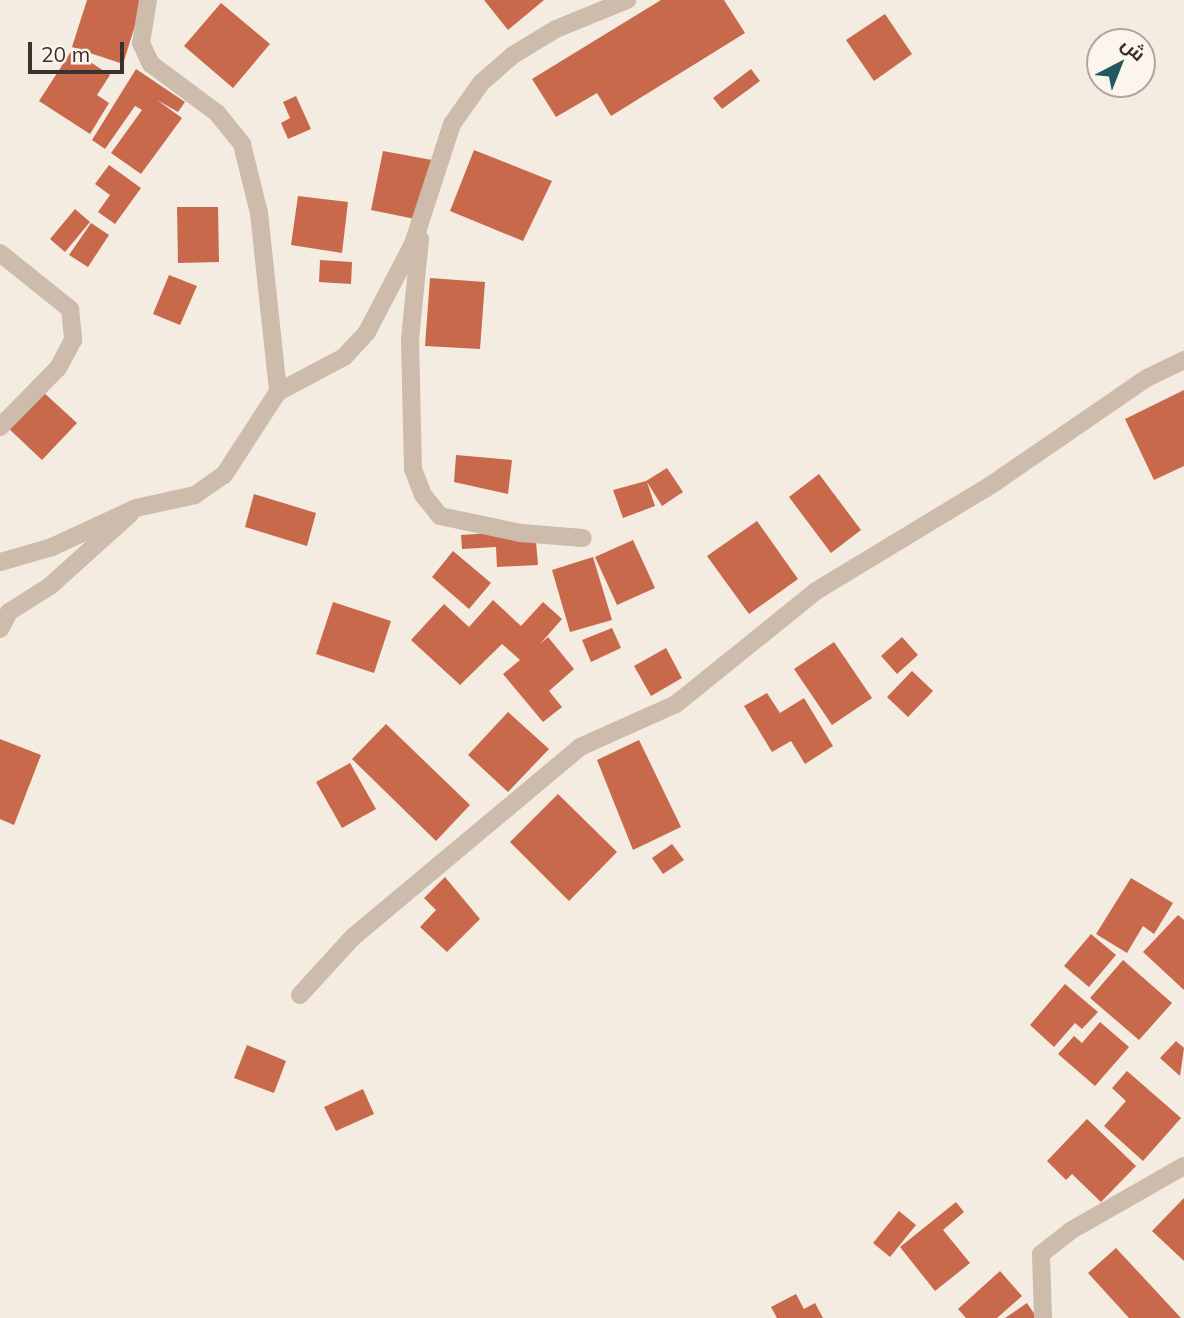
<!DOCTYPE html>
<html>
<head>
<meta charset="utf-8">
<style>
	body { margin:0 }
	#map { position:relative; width:1184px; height:1318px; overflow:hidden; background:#f4ebe1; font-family:Mulish,Cairo,sans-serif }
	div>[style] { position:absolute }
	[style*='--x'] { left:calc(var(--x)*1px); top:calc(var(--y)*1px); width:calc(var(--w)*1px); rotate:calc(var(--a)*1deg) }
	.building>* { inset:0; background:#c8694b }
	.minor>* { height:18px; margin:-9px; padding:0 9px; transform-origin:9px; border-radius:9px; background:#cdbbac }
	span { translate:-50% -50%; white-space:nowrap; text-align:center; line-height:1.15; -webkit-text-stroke:5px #fbf5ee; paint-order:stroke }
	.north { position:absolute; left:1086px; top:28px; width:70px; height:70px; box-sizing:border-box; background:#fbf5ee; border:2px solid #aea6a0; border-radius:50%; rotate:42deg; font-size:19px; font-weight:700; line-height:28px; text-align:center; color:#3b302b }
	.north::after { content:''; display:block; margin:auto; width:24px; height:32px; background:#1f5a5e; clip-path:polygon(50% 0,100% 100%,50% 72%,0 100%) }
	.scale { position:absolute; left:28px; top:42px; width:96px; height:32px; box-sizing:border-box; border:4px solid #3b302b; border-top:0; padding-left:9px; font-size:21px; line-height:24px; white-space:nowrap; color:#3b302b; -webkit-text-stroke:5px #fbf5ee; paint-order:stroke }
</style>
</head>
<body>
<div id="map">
	<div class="building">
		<i style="clip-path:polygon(87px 0,143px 0,123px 64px,72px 47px)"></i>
		<i style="clip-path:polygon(484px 0,544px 0,508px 30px)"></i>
		<i style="clip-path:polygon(661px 0,724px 0,745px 33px,611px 116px,597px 93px,556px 117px,532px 79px)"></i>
		<i style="clip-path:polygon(221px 3px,270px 44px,233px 88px,184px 46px)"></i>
		<i style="clip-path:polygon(885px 14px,912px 54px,874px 81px,846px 40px)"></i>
		<i style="clip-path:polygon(72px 50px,110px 75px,97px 95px,109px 103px,90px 134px,39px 101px)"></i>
		<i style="clip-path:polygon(136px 69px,185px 102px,178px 112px,157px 100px,182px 118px,141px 174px,111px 153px,142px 110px,135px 106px,105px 149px,92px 140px)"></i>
		<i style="clip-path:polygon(751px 69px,760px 81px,722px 109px,713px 98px)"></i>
		<i style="clip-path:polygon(296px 96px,311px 129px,288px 139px,281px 123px,290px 118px,283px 102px)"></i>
		<i style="clip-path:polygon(474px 150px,552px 181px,523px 241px,450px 211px)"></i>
		<i style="clip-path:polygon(383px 151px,432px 160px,420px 220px,371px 210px)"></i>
		<i style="clip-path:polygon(109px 165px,141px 188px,115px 224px,98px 212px,110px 195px,95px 184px)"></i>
		<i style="clip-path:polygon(298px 196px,348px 202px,342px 253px,291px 245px)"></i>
		<i style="clip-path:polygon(177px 207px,218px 207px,219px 262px,178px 263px)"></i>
		<i style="clip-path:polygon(75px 209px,90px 222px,65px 252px,50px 239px)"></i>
		<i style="clip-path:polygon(91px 223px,109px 235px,88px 267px,69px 255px)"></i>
		<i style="clip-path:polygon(320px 260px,352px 262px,351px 284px,319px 282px)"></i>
		<i style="clip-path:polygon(169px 275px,197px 286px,180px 325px,153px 314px)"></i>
		<i style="clip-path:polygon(430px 278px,485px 282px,480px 349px,425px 346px)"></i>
		<i style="clip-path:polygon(1184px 390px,1184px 466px,1154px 480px,1125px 419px)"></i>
		<i style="clip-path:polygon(42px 391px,77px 423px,42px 460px,7px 427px)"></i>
		<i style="clip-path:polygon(456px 455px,512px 460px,508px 494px,454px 482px)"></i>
		<i style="clip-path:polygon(667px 468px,683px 492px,662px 506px,647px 482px,655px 506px,623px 518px,613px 490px,646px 481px)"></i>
		<i style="clip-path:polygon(819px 474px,861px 530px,831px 553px,789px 497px)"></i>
		<i style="clip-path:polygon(254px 494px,316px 513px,307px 546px,245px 527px)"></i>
		<i style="clip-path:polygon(757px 521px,798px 579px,749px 614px,707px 556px)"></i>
		<i style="clip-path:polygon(535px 530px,538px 565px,497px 567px,496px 547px,462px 549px,461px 535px)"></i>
		<i style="clip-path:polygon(633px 540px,655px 588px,617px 605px,595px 557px)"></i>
		<i style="clip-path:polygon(453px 551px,491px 583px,469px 609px,432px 577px)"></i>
		<i style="clip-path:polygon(593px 557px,612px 620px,570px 632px,552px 570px)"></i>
		<i style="clip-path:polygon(493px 600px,521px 626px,543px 602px,562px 619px,540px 644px,548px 637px,574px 669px,549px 691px,562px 707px,543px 722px,503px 674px,520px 660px,502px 644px,460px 685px,411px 640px,444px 604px,469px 627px)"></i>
		<i style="clip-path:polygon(333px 602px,391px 621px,374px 673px,316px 654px)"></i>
		<i style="clip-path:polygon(612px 628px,621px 648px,591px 662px,582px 640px)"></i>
		<i style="clip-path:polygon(902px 637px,918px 655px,897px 674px,881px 656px)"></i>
		<i style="clip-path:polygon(834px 642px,872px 698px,832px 725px,794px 669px)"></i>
		<i style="clip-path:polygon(666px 648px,682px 678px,651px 696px,634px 666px)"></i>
		<i style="clip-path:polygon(912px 671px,933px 691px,908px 717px,887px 697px)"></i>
		<i style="clip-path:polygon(767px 693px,780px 713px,804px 698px,833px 746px,805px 764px,791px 741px,772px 752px,744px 706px)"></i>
		<i style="clip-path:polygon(508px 712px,549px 749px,508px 792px,468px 755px)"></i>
		<i style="clip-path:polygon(386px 724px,470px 805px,436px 841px,352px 759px)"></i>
		<i style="clip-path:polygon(0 739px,41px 755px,14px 825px,0 819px)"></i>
		<i style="clip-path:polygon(639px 740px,681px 827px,633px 850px,597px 760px)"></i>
		<i style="clip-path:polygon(350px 763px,376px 809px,342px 828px,316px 782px)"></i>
		<i style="clip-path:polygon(558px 794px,617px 852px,569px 901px,510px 842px)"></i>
		<i style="clip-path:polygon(672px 844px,684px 860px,663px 874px,652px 858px)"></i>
		<i style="clip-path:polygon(445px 877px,480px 919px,447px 952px,420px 927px,436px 910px,424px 898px)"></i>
		<i style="clip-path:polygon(1131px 878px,1173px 903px,1154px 934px,1143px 926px,1127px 953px,1096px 934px)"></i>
		<i style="clip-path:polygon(1178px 915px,1184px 920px,1184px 990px,1143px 952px)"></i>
		<i style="clip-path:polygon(1091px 934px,1116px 955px,1089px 987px,1064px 966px)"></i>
		<i style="clip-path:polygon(1123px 960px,1172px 1003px,1139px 1040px,1090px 998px)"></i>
		<i style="clip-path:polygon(1065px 984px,1098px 1012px,1082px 1029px,1075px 1023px,1054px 1047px,1030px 1025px)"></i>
		<i style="clip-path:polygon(1100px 1022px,1129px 1047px,1095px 1086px,1058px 1054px,1074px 1036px,1082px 1043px)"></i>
		<i style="clip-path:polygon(1176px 1041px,1184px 1048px,1180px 1076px,1160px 1058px)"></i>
		<i style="clip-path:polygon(247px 1045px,286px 1061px,274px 1093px,234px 1078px)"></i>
		<i style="clip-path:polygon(1127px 1071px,1181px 1118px,1143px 1161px,1104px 1126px,1126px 1101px,1112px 1088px)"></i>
		<i style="clip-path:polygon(363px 1089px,374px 1114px,336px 1131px,324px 1107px)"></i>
		<i style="clip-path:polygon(1087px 1119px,1136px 1166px,1101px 1202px,1072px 1174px,1066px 1180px,1047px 1161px)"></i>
		<i style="clip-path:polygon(1184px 1198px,1184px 1261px,1152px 1231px)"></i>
		<i style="clip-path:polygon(956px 1202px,964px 1212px,943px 1230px,970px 1263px,935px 1291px,900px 1247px)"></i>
		<i style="clip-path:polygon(899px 1211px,916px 1225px,890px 1257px,873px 1243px)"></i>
		<i style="clip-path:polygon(1116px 1248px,1181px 1318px,1129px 1318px,1088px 1273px)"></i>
		<i style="clip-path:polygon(1000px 1271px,1022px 1296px,997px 1318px,966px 1318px,958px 1309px)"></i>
		<i style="clip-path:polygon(796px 1294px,804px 1309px,815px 1303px,823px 1318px,777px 1318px,771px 1307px)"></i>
		<i style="clip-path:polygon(1027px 1303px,1037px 1318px,1005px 1318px)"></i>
	</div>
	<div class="minor">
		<i style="--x:148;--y:0;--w:44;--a:99.2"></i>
		<i style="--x:141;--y:43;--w:23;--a:65"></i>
		<i style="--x:151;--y:64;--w:82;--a:36.6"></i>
		<i style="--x:217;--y:113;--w:40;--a:51"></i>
		<i style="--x:242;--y:144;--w:71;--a:76.2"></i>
		<i style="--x:259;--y:213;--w:180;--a:83.9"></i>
		<i style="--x:420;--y:239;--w:100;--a:95.7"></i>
		<i style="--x:410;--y:339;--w:130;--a:88.7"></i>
		<i style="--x:413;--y:469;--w:28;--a:69"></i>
		<i style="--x:423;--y:495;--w:27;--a:51"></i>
		<i style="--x:440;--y:516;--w:83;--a:11.9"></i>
		<i style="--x:521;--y:533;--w:62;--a:4.6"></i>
		<i style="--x:0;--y:253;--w:90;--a:38.7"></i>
		<i style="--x:70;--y:309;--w:31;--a:84"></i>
		<i style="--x:73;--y:340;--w:32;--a:118"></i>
		<i style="--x:58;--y:368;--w:83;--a:134.5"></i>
		<i style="--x:0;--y:562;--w:54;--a:-16.1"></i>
		<i style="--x:52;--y:547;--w:93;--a:-24.9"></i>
		<i style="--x:136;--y:508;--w:60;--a:-12.4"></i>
		<i style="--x:195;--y:495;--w:35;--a:-35"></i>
		<i style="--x:224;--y:475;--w:99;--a:-57"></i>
		<i style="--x:278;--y:392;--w:75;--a:-27.9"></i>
		<i style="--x:344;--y:357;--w:34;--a:-47"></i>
		<i style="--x:367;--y:332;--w:99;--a:-62.4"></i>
		<i style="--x:413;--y:244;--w:126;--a:-72"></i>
		<i style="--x:452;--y:124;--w:50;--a:-54.7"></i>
		<i style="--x:481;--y:83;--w:43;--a:-41.2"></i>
		<i style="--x:513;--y:55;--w:50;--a:-31.2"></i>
		<i style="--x:556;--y:29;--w:77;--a:-22.2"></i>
		<i style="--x:0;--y:629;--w:19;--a:-62"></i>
		<i style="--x:9;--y:612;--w:49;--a:-32.4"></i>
		<i style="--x:50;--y:586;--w:108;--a:-42"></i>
		<i style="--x:300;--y:995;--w:79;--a:-47.6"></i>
		<i style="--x:353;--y:937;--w:296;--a:-39.9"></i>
		<i style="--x:580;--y:747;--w:105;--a:-24.1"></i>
		<i style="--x:676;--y:704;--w:180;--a:-38.9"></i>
		<i style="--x:816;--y:591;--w:208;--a:-31.2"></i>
		<i style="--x:994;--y:483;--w:186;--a:-34.5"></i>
		<i style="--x:1147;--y:378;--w:41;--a:-25.9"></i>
		<i style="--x:1043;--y:1318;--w:64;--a:-91.8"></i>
		<i style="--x:1041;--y:1254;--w:37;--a:-38"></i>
		<i style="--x:1070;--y:1231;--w:131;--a:-29.7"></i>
	</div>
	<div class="north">ش</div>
	<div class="scale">20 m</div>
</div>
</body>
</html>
